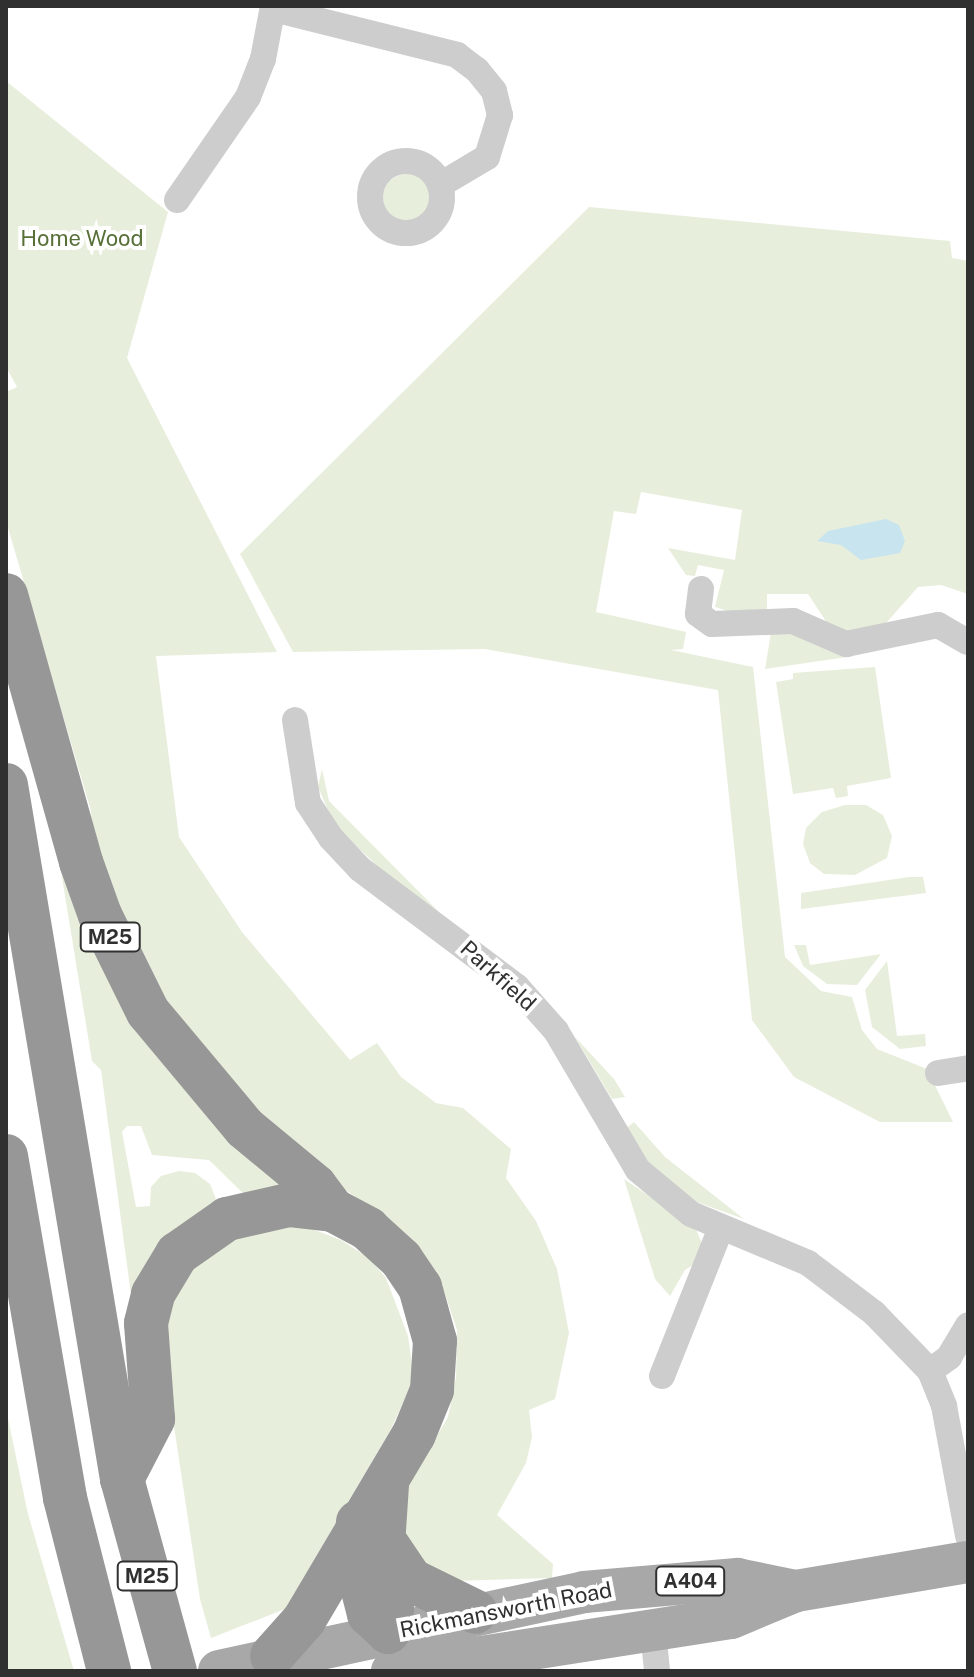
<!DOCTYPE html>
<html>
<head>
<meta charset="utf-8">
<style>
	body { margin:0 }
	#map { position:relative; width:974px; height:1677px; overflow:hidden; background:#fff; font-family:"Public Sans",sans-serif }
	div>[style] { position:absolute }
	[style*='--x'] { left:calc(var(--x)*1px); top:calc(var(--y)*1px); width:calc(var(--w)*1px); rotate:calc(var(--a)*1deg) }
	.green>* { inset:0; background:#e8eedc }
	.round { border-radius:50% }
	.water>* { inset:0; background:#c7e4ef }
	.street>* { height:26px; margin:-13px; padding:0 13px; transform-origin:13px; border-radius:13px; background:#cdcdcd }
	.street>.ring { margin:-13px; padding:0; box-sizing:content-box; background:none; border:26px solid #cdcdcd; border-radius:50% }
	.primary>* { height:42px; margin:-21px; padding:0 21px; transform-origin:21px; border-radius:21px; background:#a8a8a8 }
	.highway>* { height:44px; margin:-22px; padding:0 22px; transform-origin:22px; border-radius:22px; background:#979797 }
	span { translate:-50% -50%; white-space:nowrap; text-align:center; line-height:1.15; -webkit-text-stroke:8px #fff; paint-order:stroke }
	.shield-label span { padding:2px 6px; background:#fff; border:2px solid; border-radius:6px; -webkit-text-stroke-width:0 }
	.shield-label { font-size:20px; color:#303030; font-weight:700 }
	.park-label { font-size:22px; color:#587038 }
	.street-label { font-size:22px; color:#303030 }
	.frame { position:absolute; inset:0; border:8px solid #303030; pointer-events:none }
</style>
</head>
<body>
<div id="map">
	<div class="green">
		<i style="clip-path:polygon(6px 81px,168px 212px,127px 358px,277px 652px,156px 656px,179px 837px,242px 932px,350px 1060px,377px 1043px,401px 1077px,436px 1103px,463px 1108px,511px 1149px,506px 1178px,536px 1221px,557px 1269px,569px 1333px,555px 1399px,529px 1410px,532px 1437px,526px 1463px,497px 1515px,553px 1564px,552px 1578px,452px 1581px,424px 1575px,403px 1532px,406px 1488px,448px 1417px,456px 1378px,457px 1330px,443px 1288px,421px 1250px,390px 1220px,332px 1181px,226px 1089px,146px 974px,92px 833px,91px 811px,6px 521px,6px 392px,17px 387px,6px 367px)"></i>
		<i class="round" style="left:382px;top:174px;width:50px;height:50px"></i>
		<i style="clip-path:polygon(589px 207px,950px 241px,952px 258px,968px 261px,968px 594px,941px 585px,918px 587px,887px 622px,854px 633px,829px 626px,808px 594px,767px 594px,767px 610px,741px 615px,715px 607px,724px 570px,698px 565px,695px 576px,686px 575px,668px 548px,735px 560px,742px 510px,641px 492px,636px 514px,614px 511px,596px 612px,686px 632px,683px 649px,671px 650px,753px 667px,785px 957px,821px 991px,852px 997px,862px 1030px,877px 1049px,927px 1069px,953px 1122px,880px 1122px,794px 1077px,752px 1020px,718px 690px,485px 649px,293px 652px,240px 554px)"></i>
		<i style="clip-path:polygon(771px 633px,795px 633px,854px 656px,765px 669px)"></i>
		<i style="clip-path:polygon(875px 667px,891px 778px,847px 786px,848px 796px,836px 798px,833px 788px,793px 794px,776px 682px,793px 679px,793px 673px)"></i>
		<i style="clip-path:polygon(322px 769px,329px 801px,438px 911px,387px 875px,335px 826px,318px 787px)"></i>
		<i style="clip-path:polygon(50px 804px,91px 920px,299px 1196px,251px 1201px,209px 1160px,152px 1155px,141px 1126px,127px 1126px,122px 1132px,136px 1207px,150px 1206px,151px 1187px,161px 1176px,179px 1171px,195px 1173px,210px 1184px,216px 1199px,214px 1210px,133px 1310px,101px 1070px,92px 1061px)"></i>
		<i style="clip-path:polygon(845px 805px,866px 805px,883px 815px,892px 836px,887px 858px,855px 875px,824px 874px,810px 863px,803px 844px,806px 828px,822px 812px)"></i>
		<i style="clip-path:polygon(909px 877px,923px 877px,926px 893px,801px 909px,801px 893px)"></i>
		<i style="clip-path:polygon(794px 945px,806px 945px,810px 965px,881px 954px,857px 985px,827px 984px,803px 966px)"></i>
		<i style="clip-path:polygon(887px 961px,897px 1036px,925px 1034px,926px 1046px,900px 1049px,872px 1027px,865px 990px)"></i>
		<i style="clip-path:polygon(575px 1037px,614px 1079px,625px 1097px,612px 1099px)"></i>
		<i style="clip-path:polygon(634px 1122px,665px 1157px,744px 1219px,697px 1202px,651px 1167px,624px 1130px)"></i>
		<i style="clip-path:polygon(624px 1179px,695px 1227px,702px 1243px,696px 1263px,685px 1270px,670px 1296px,655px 1279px)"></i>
		<i style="clip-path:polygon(304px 1226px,341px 1240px,369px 1258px,386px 1278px,408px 1336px,414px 1378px,391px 1429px,285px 1609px,211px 1638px,200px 1599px,163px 1353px,174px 1286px,228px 1239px,266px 1227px)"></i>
		<i style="clip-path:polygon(6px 1409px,28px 1514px,74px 1671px,7px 1671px)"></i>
	</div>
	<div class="water">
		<i style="clip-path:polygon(886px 519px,899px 525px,905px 541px,900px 553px,861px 560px,841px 545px,817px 541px,828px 531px)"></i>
	</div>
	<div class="street">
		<i style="--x:273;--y:9;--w:190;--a:14"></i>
		<i style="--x:457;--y:55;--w:25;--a:37"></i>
		<i style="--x:477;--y:70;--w:27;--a:51"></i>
		<i style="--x:494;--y:91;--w:25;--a:76"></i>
		<i style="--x:500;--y:115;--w:44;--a:107.2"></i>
		<i style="--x:487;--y:157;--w:55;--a:149.2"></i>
		<i class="ring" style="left:370px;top:161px;width:46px;height:46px"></i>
		<i style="--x:177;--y:200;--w:125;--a:-55.4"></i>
		<i style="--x:248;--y:97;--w:41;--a:-68.5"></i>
		<i style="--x:263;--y:59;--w:54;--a:-79.3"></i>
		<i style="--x:701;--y:589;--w:25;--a:97"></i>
		<i style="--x:698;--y:614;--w:17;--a:36"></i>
		<i style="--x:712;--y:624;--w:81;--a:-2.1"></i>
		<i style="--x:793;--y:621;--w:58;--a:23.5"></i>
		<i style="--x:846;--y:644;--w:94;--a:-11.7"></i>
		<i style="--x:938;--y:625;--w:34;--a:30"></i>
		<i style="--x:295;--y:720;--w:84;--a:81.1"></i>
		<i style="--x:308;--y:803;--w:42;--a:56.7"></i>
		<i style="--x:331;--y:838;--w:42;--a:46.9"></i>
		<i style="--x:360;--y:869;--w:196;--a:36.9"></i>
		<i style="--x:517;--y:987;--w:59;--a:48.4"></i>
		<i style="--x:556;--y:1031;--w:161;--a:59.5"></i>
		<i style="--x:638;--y:1170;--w:69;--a:39.7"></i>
		<i style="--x:691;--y:1214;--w:127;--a:22.7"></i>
		<i style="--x:808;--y:1263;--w:83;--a:37.1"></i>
		<i style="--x:874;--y:1313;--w:81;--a:46"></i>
		<i style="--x:930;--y:1371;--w:38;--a:68"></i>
		<i style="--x:944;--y:1406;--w:132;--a:79.5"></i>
		<i style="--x:938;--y:1073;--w:30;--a:-9"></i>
		<i style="--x:930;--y:1371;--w:24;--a:-36"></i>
		<i style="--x:949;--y:1357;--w:37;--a:-59"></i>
		<i style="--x:662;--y:1376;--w:159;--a:-68.3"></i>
		<i style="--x:653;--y:1630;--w:41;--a:84.4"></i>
	</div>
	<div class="primary">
		<i style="--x:219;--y:1671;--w:373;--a:-12.2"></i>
		<i style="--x:584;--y:1592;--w:154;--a:-4.9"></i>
		<i style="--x:737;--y:1579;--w:60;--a:11.5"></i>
		<i style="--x:392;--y:1671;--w:343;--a:-8.9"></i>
		<i style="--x:731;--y:1618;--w:70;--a:-22.6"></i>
		<i style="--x:796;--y:1591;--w:174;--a:-9.6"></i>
	</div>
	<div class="highway">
		<i style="--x:6;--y:595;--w:277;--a:74.3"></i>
		<i style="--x:81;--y:862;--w:56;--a:70.3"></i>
		<i style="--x:100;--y:915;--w:108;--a:63.7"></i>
		<i style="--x:148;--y:1012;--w:151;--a:50.1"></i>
		<i style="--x:245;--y:1128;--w:91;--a:39.6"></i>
		<i style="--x:315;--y:1186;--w:30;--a:53"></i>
		<i style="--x:333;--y:1210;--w:40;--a:28"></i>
		<i style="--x:368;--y:1229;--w:45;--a:42.3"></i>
		<i style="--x:401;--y:1259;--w:34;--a:56"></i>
		<i style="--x:420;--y:1287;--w:56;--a:74.5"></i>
		<i style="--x:435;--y:1341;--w:49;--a:93.5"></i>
		<i style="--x:432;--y:1390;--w:48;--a:112.2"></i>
		<i style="--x:414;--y:1434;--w:216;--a:120.6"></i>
		<i style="--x:304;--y:1620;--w:48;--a:131.6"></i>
		<i style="--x:6;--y:785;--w:704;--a:80.51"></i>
		<i style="--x:122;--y:1479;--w:199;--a:74.6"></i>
		<i style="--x:6;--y:1156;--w:347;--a:80.2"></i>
		<i style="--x:65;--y:1498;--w:179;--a:75.7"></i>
		<i style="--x:122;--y:1479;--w:68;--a:-62.7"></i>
		<i style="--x:153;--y:1419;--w:96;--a:-94.2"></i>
		<i style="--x:146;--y:1323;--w:30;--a:-76"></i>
		<i style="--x:153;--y:1294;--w:47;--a:-59"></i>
		<i style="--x:177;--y:1254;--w:61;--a:-35"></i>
		<i style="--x:227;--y:1219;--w:63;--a:-12.9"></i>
		<i style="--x:288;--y:1205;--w:45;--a:6.3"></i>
		<i style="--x:358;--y:1522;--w:37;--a:95"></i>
		<i style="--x:355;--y:1559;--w:57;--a:75.7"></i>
		<i style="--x:369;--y:1614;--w:26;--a:43"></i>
		<i style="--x:388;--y:1632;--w:23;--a:-80"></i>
		<i style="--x:392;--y:1609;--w:50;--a:-101.5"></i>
		<i style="--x:382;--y:1560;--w:76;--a:-86.2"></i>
		<i style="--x:384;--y:1540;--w:48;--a:56"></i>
		<i style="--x:411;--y:1580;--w:72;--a:26.2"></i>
	</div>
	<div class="shield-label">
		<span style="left:110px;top:937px">M25</span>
		<span style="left:147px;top:1576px">M25</span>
		<span style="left:690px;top:1581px">A404</span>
	</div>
	<div class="park-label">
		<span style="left:82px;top:239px">Home Wood</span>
	</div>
	<div class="street-label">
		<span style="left:498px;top:976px;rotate:42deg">Parkfield</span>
		<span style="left:506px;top:1610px;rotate:-11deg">Rickmansworth Road</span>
	</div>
	<div class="frame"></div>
</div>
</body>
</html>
